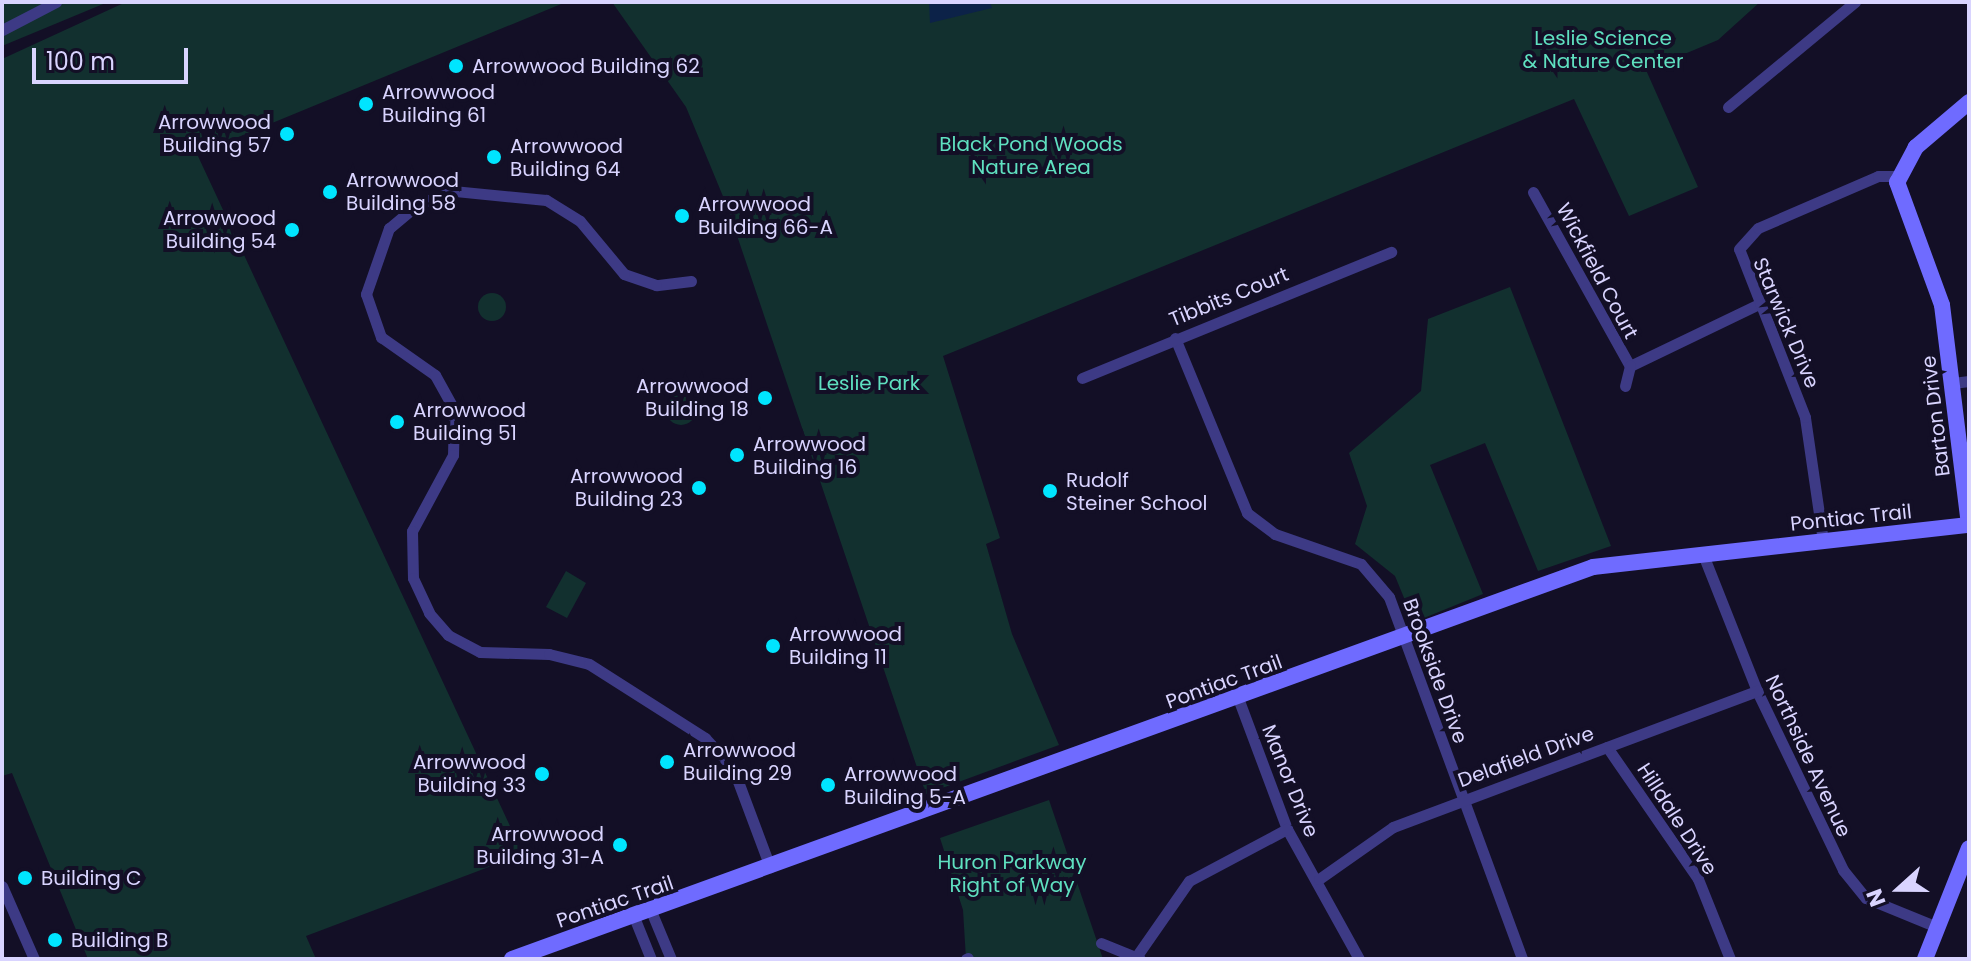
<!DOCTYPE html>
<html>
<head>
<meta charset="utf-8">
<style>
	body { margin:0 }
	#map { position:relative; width:1971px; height:961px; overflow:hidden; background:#130f26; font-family:Poppins,sans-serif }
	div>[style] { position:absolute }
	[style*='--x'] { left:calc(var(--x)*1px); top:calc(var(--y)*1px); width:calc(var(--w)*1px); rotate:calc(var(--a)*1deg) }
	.green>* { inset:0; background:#12302f }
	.round { border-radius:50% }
	.water>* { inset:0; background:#0c2248 }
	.minor>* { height:11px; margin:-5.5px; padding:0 5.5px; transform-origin:5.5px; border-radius:5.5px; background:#3d3a85 }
	.secondary>* { height:16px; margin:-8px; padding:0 8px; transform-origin:8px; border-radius:8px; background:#6f6bff }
	.dots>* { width:22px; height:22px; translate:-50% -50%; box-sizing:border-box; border:4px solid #130f26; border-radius:50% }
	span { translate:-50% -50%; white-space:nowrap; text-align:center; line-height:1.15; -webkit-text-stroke:8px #130f26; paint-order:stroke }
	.park-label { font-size:20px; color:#5fe0c0 }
	.poi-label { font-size:20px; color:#d9d4ff }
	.left { translate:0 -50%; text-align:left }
	.right { translate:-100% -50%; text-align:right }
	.street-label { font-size:20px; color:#d9d4ff }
	.frame { position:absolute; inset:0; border:4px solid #d9d4ff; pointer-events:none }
	.north { position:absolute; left:1859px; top:849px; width:80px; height:80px; -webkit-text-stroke:6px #130f26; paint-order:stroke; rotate:249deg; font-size:22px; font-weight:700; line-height:32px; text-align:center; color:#d9d4ff }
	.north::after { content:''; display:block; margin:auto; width:28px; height:36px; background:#d9d4ff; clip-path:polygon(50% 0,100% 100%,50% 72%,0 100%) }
	.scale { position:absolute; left:32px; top:48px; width:156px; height:36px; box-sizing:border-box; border:4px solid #d9d4ff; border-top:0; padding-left:10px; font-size:24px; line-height:28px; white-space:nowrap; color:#d9d4ff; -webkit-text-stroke:6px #130f26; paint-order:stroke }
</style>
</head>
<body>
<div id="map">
	<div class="green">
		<i style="clip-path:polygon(2px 2px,108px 2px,2px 46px)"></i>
		<i style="clip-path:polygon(126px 2px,566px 2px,197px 154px,523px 854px,306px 936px,316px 959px,88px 959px,12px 773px,2px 776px,2px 59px)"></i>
		<i style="clip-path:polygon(612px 2px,1760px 2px,1718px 40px,1646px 70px,1698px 187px,1629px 216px,1574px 99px,943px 356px,1000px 538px,986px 544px,1012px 634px,1059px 745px,926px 794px,727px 206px,686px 107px)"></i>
		<i style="clip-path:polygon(1510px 287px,1611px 546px,1538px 571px,1485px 443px,1430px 465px,1483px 594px,1414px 622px,1395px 576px,1355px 544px,1367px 506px,1349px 453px,1421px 391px,1428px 319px)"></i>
		<i class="round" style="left:478px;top:293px;width:28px;height:28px"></i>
		<i class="round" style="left:666px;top:395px;width:30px;height:30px"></i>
		<i style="clip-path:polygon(566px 571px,586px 583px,567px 618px,546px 607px)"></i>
		<i style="clip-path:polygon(1049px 800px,1103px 959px,966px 959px,963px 910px,940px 838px)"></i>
	</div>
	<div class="water">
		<i style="clip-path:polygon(929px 2px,990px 2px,992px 8px,930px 23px)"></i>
	</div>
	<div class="minor">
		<i style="--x:2;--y:30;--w:61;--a:-27.4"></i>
		<i style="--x:1728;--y:107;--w:165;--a:-39.6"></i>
		<i style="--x:1533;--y:192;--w:199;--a:60.9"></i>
		<i style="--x:1630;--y:366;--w:141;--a:-25.7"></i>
		<i style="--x:691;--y:281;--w:35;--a:173"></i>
		<i style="--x:656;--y:285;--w:34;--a:-161"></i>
		<i style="--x:624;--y:274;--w:69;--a:-129.7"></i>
		<i style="--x:580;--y:221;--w:40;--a:-148"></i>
		<i style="--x:546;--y:200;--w:91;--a:-174.4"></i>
		<i style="--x:455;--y:191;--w:39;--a:161"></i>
		<i style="--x:418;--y:204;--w:38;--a:140"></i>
		<i style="--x:389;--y:228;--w:70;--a:109.2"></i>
		<i style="--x:366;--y:294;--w:46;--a:70.8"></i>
		<i style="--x:381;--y:337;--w:66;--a:35.1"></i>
		<i style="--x:435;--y:375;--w:39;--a:61"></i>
		<i style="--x:454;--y:409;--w:46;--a:91.2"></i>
		<i style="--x:453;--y:455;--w:86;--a:118.3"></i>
		<i style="--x:412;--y:531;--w:47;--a:88.8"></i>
		<i style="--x:413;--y:578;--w:38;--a:65"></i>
		<i style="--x:429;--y:613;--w:29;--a:49"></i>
		<i style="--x:448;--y:635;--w:36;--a:28"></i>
		<i style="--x:480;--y:652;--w:69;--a:1.7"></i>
		<i style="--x:549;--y:654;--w:41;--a:14"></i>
		<i style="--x:589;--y:664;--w:138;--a:32.5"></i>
		<i style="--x:705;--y:738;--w:41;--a:47"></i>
		<i style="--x:733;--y:768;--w:106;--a:69.5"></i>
		<i style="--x:1175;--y:338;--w:189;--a:67.6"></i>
		<i style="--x:1247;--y:513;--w:35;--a:37"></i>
		<i style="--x:1275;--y:534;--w:91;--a:19.2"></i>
		<i style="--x:1361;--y:564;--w:43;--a:49.7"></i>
		<i style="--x:1389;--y:597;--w:386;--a:69.8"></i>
		<i style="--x:1082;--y:378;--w:334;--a:-22.2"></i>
		<i style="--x:1953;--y:383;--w:16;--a:-7"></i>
		<i style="--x:1625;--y:386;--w:21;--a:-76"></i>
		<i style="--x:1823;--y:541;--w:125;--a:-98.3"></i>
		<i style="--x:1805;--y:417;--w:180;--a:-111.4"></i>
		<i style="--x:1739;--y:249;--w:28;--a:-48"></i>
		<i style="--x:1758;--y:228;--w:131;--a:-23.4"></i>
		<i style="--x:1878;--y:176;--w:19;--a:0"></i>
		<i style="--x:1702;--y:552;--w:149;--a:68.4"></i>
		<i style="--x:1757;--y:691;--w:199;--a:64.3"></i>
		<i style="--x:1843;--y:870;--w:36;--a:51"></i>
		<i style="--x:1866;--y:898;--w:77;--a:22.2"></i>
		<i style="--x:1238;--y:698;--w:140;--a:69.5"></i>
		<i style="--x:1287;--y:829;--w:149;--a:61"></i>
		<i style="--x:1607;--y:747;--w:160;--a:55.4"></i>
		<i style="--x:1698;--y:879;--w:86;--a:68.2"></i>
		<i style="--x:1319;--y:879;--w:90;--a:-35.1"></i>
		<i style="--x:1393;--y:827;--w:389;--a:-20.5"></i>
		<i style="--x:2;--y:886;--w:80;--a:66.3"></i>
		<i style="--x:651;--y:911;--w:52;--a:67.4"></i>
		<i style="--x:634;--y:917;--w:45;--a:68"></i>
		<i style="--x:1101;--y:943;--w:42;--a:22.3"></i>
		<i style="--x:1136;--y:957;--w:93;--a:-55.1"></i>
		<i style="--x:1189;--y:881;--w:111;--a:-28"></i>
		<i style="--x:966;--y:959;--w:2;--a:-27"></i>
	</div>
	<div class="secondary">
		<i style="--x:1969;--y:102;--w:70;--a:139.7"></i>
		<i style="--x:1916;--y:147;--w:40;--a:118"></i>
		<i style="--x:1897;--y:182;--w:131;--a:69.9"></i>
		<i style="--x:1942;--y:305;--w:222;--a:83"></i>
		<i style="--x:512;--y:959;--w:1150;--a:-19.93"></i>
		<i style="--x:1593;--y:567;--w:378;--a:-6.4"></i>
		<i style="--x:1925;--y:959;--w:119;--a:-68.4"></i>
	</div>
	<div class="dots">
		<i style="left:456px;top:66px;background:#00e5ff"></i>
		<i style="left:366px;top:104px;background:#00e5ff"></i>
		<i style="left:287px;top:134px;background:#00e5ff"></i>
		<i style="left:494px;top:157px;background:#00e5ff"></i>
		<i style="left:330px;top:192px;background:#00e5ff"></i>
		<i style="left:682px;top:216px;background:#00e5ff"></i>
		<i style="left:292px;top:230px;background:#00e5ff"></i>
		<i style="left:765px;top:398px;background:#00e5ff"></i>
		<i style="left:397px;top:422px;background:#00e5ff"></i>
		<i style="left:737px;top:455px;background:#00e5ff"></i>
		<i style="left:699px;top:488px;background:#00e5ff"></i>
		<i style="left:1050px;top:491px;background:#00e5ff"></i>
		<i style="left:773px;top:646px;background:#00e5ff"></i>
		<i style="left:667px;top:762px;background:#00e5ff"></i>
		<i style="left:542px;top:774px;background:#00e5ff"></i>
		<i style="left:828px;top:785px;background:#00e5ff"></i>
		<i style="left:620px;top:845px;background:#00e5ff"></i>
		<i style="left:25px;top:878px;background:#00e5ff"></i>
		<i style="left:55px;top:940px;background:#00e5ff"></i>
	</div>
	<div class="park-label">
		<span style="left:1603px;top:50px">Leslie Science<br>&amp; Nature Center</span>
		<span style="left:1031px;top:156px">Black Pond Woods<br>Nature Area</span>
		<span style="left:869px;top:383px">Leslie Park</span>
		<span style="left:1012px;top:874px">Huron Parkway<br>Right of Way</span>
	</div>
	<div class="poi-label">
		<span class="left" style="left:472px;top:66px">Arrowwood Building 62</span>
		<span class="left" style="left:382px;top:104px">Arrowwood<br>Building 61</span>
		<span class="right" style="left:271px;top:134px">Arrowwood<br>Building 57</span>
		<span class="left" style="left:510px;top:158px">Arrowwood<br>Building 64</span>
		<span class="left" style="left:346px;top:192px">Arrowwood<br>Building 58</span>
		<span class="left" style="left:698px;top:216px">Arrowwood<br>Building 66-A</span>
		<span class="right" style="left:276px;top:230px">Arrowwood<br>Building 54</span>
		<span class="right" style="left:749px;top:398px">Arrowwood<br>Building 18</span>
		<span class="left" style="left:413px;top:422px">Arrowwood<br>Building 51</span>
		<span class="left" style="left:753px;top:456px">Arrowwood<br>Building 16</span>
		<span class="right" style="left:683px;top:488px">Arrowwood<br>Building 23</span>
		<span class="left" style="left:1066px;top:492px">Rudolf<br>Steiner School</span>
		<span class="left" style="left:789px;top:646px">Arrowwood<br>Building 11</span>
		<span class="left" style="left:683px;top:762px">Arrowwood<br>Building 29</span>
		<span class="right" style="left:526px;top:774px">Arrowwood<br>Building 33</span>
		<span class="left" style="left:844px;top:786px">Arrowwood<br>Building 5-A</span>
		<span class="right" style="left:604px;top:846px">Arrowwood<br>Building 31-A</span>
		<span class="left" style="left:41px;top:878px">Building C</span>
		<span class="left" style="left:71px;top:940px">Building B</span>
	</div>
	<div class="street-label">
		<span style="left:1597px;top:271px;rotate:62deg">Wickfield Court</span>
		<span style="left:1229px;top:297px;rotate:-22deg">Tibbits Court</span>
		<span style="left:1786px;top:323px;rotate:67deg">Starwick Drive</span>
		<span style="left:1936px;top:416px;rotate:-97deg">Barton Drive</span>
		<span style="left:1851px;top:518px;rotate:-6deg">Pontiac Trail</span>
		<span style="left:1435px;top:671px;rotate:70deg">Brookside Drive</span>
		<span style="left:1224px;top:682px;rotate:-20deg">Pontiac Trail</span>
		<span style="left:1808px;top:756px;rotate:65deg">Northside Avenue</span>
		<span style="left:1526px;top:757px;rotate:-20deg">Delafield Drive</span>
		<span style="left:1290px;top:781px;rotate:68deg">Manor Drive</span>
		<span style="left:1677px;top:819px;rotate:57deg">Hilldale Drive</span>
		<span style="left:615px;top:902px;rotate:-19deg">Pontiac Trail</span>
	</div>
	<div class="frame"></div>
	<div class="north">N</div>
	<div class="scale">100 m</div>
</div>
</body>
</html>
